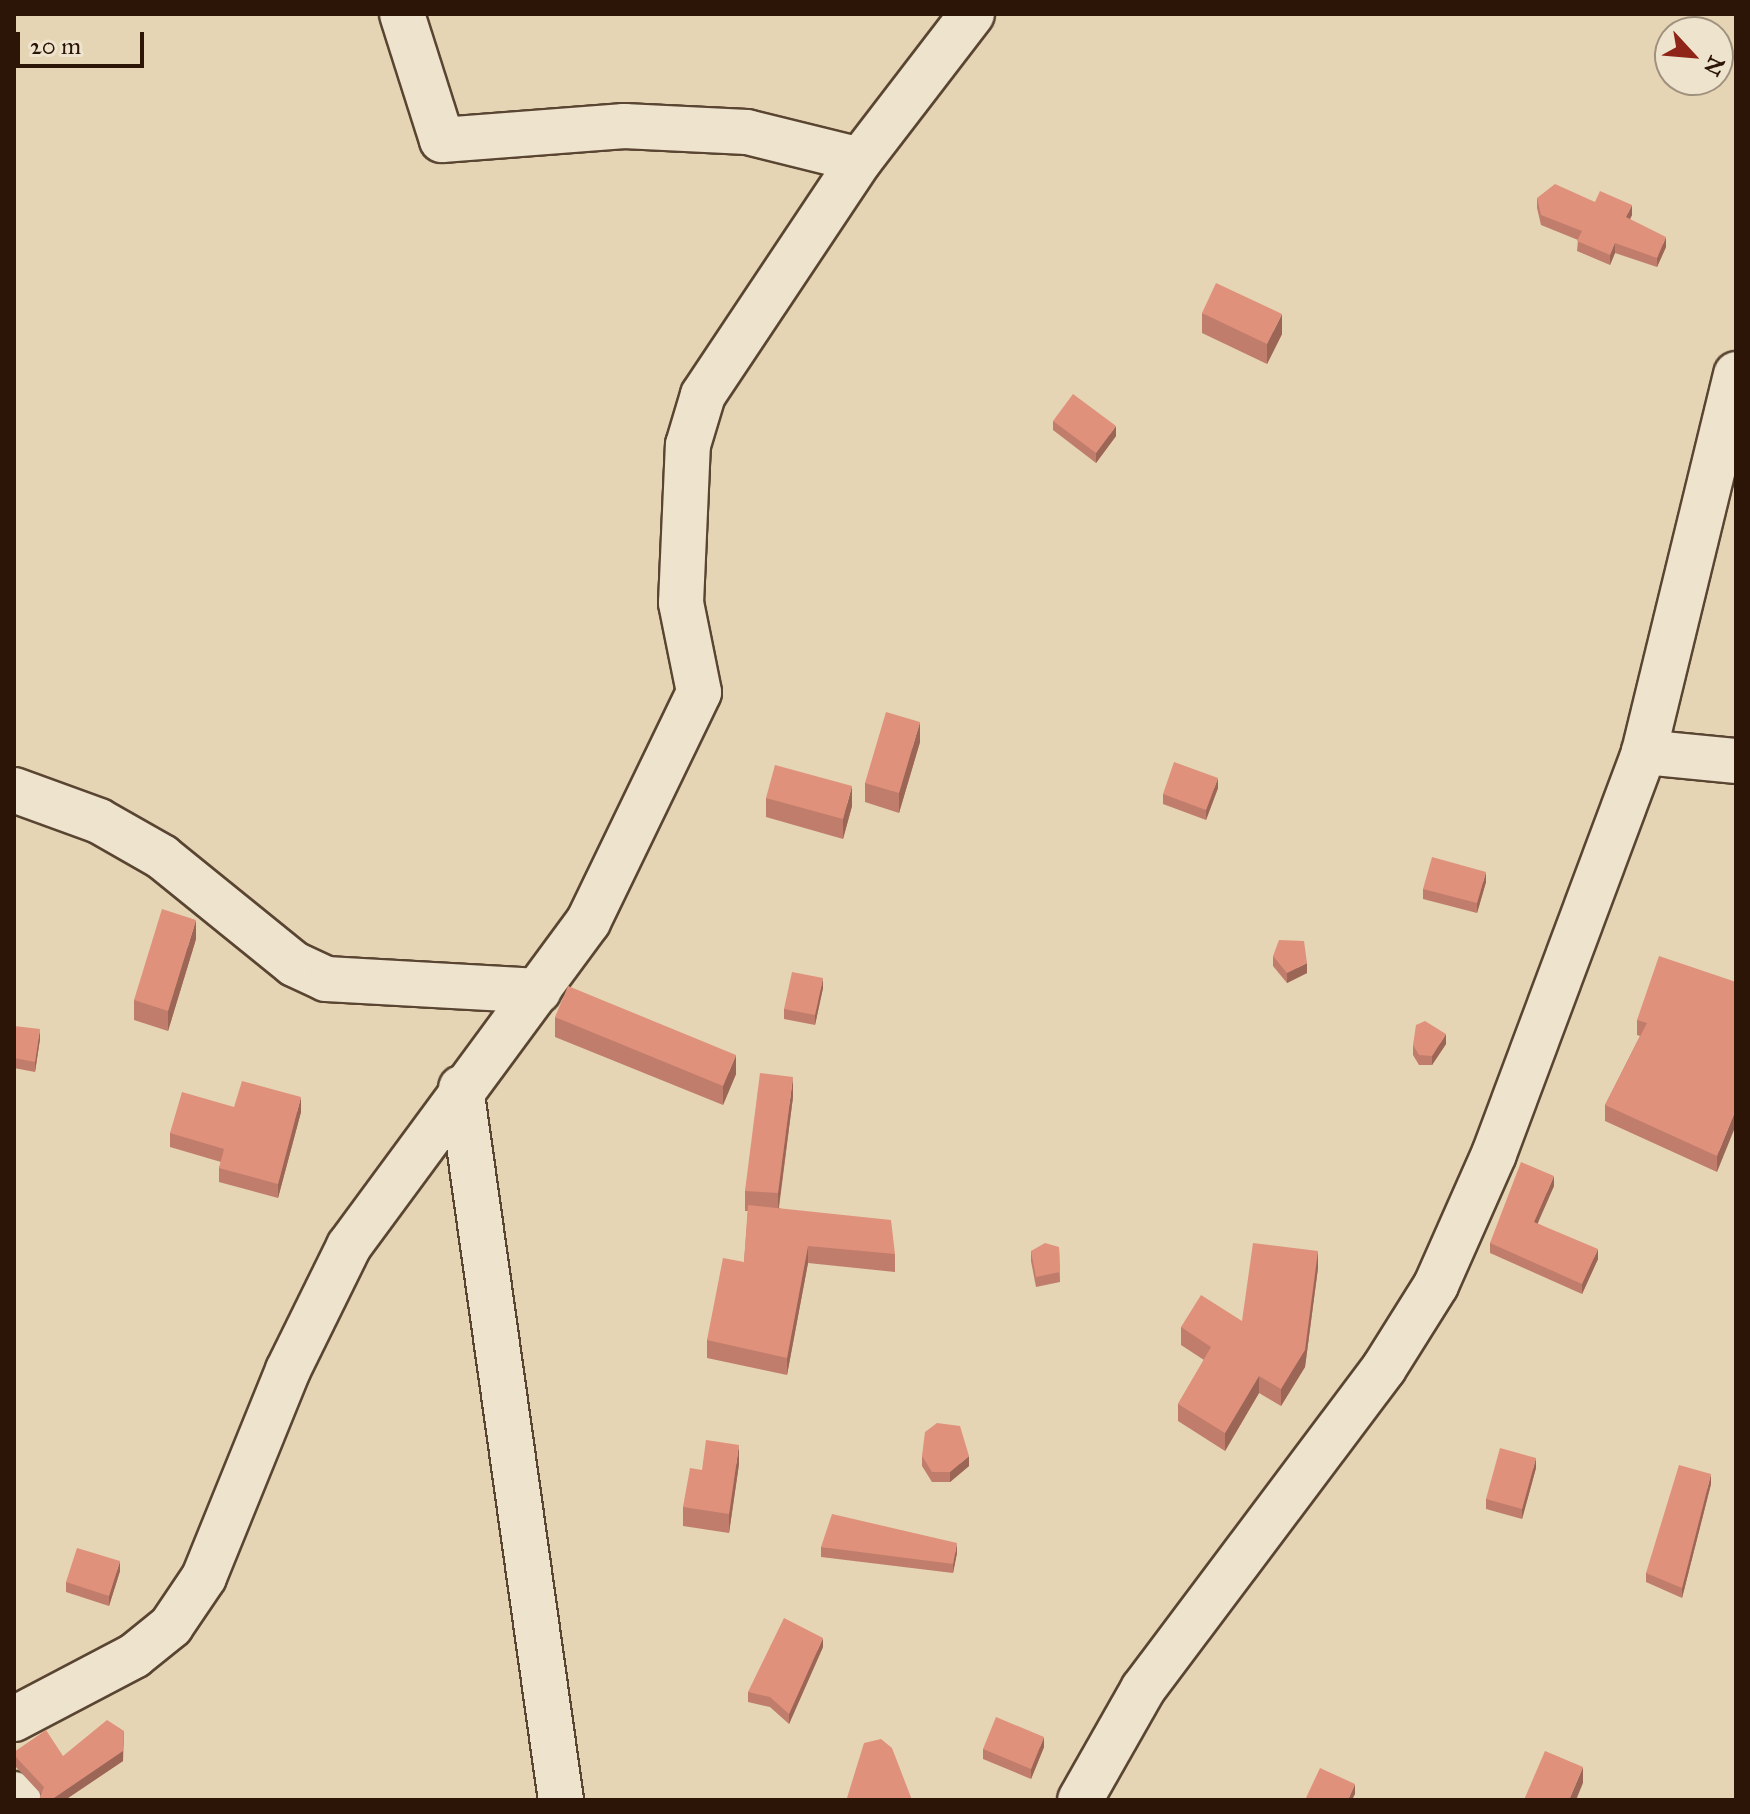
<!DOCTYPE html>
<html>
<head>
<meta charset="utf-8">
<style>
	body { margin:0 }
	#map { position:relative; width:1750px; height:1814px; overflow:hidden; background:#e5d5b4; font-family:"IM FELL Great Primer",serif }
	div>[style] { position:absolute }
	[style*='--x'] { left:calc(var(--x)*1px); top:calc(var(--y)*1px); width:calc(var(--w)*1px); rotate:calc(var(--a)*1deg) }
	.roads { filter:drop-shadow(2px 0 #5a4532) drop-shadow(-2px 0 #5a4532) drop-shadow(0 2px #5a4532) drop-shadow(0 -2px #5a4532) }
	.street>* { height:44px; margin:-22px; padding:0 22px; transform-origin:22px; border-radius:22px; background:#eee4ce }
	.wall>* { inset:0; background:#c07d6b }
	.shaded-wall>* { inset:0; background:#9c6657 }
	.building>* { inset:0; background:#df917c }
	span { translate:-50% -50%; white-space:nowrap; text-align:center; line-height:1.15; -webkit-text-stroke:6px #eee4ce; paint-order:stroke }
	.frame { position:absolute; inset:0; border:16px solid #2c1507; pointer-events:none }
	.north { position:absolute; left:1654px; top:16px; width:80px; height:80px; box-sizing:border-box; background:#eee4ce; border:2px solid #a0917e; border-radius:50%; rotate:116deg; font-size:22px; font-weight:700; line-height:32px; text-align:center; color:#2c1507 }
	.north::after { content:''; display:block; margin:auto; width:28px; height:36px; background:#8f2418; clip-path:polygon(50% 0,100% 100%,50% 72%,0 100%) }
	.scale { position:absolute; left:16px; top:32px; width:128px; height:36px; box-sizing:border-box; border:4px solid #2c1507; border-top:0; padding-left:10px; font-size:24px; line-height:28px; white-space:nowrap; color:#2c1507; -webkit-text-stroke:6px #eee4ce; paint-order:stroke }
</style>
</head>
<body>
<div id="map">
	<div class="roads">
		<div class="street">
			<i style="--x:402;--y:14;--w:132;--a:72.4"></i>
			<i style="--x:442;--y:140;--w:183;--a:-4.4"></i>
			<i style="--x:624;--y:126;--w:123;--a:2.8"></i>
			<i style="--x:747;--y:132;--w:116;--a:13.9"></i>
			<i style="--x:1644;--y:752;--w:92;--a:5.6"></i>
			<i style="--x:14;--y:790;--w:90;--a:20"></i>
			<i style="--x:99;--y:821;--w:73;--a:29.7"></i>
			<i style="--x:162;--y:857;--w:170;--a:39"></i>
			<i style="--x:294;--y:964;--w:35;--a:25"></i>
			<i style="--x:326;--y:979;--w:213;--a:3.2"></i>
			<i style="--x:461;--y:1088;--w:719;--a:82.01"></i>
			<i style="--x:14;--y:1719;--w:136;--a:-27.7"></i>
			<i style="--x:134;--y:1656;--w:48;--a:-39"></i>
			<i style="--x:171;--y:1626;--w:59;--a:-56"></i>
			<i style="--x:204;--y:1577;--w:223;--a:-67.9"></i>
			<i style="--x:288;--y:1370;--w:138;--a:-63.8"></i>
			<i style="--x:349;--y:1246;--w:403;--a:-53.6"></i>
			<i style="--x:588;--y:922;--w:255;--a:-64.2"></i>
			<i style="--x:699;--y:692;--w:91;--a:-101.4"></i>
			<i style="--x:681;--y:603;--w:158;--a:-87.5"></i>
			<i style="--x:688;--y:445;--w:52;--a:-73.3"></i>
			<i style="--x:703;--y:395;--w:283;--a:-56.3"></i>
			<i style="--x:860;--y:160;--w:184;--a:-52.5"></i>
			<i style="--x:14;--y:1794;--w:8;--a:50"></i>
			<i style="--x:1080;--y:1800;--w:128;--a:-60.4"></i>
			<i style="--x:1143;--y:1689;--w:401;--a:-53.1"></i>
			<i style="--x:1384;--y:1368;--w:98;--a:-57.9"></i>
			<i style="--x:1436;--y:1285;--w:143;--a:-66.1"></i>
			<i style="--x:1494;--y:1154;--w:429;--a:-69.5"></i>
			<i style="--x:1644;--y:752;--w:389;--a:-76.3"></i>
		</div>
	</div>
	<div class="wall">
		<i style="clip-path:polygon(1537px 198px,1595px 202px,1632px 215px,1630px 219px,1666px 247px,1657px 267px,1615px 253px,1610px 265px,1577px 251px,1578px 240px,1541px 225px,1537px 208px)"></i>
		<i style="clip-path:polygon(1202px 313px,1282px 334px,1267px 364px,1202px 333px)"></i>
		<i style="clip-path:polygon(1053px 421px,1116px 436px,1096px 463px,1053px 430px)"></i>
		<i style="clip-path:polygon(920px 742px,899px 813px,865px 802px,865px 783px)"></i>
		<i style="clip-path:polygon(1218px 788px,1206px 820px,1163px 804px,1163px 794px)"></i>
		<i style="clip-path:polygon(766px 798px,852px 806px,843px 839px,766px 817px)"></i>
		<i style="clip-path:polygon(1486px 882px,1477px 913px,1423px 899px,1423px 889px)"></i>
		<i style="clip-path:polygon(196px 939px,168px 1031px,134px 1020px,134px 1000px)"></i>
		<i style="clip-path:polygon(1273px 956px,1307px 973px,1287px 983px,1273px 966px)"></i>
		<i style="clip-path:polygon(1736px 982px,1717px 1172px,1605px 1121px,1605px 1105px,1640px 1036px,1637px 1035px,1637px 1020px)"></i>
		<i style="clip-path:polygon(823px 988px,815px 1025px,784px 1019px,784px 1009px)"></i>
		<i style="clip-path:polygon(555px 1017px,736px 1074px,723px 1105px,555px 1037px)"></i>
		<i style="clip-path:polygon(14px 1026px,40px 1039px,35px 1072px,14px 1068px)"></i>
		<i style="clip-path:polygon(1446px 1044px,1432px 1065px,1419px 1065px,1413px 1055px,1413px 1045px)"></i>
		<i style="clip-path:polygon(793px 1097px,779px 1208px,895px 1254px,895px 1272px,808px 1263px,787px 1375px,707px 1358px,707px 1340px,744px 1262px,748px 1211px,745px 1211px,745px 1191px)"></i>
		<i style="clip-path:polygon(234px 1107px,301px 1112px,278px 1198px,219px 1182px,219px 1168px,221px 1162px,170px 1147px,170px 1133px)"></i>
		<i style="clip-path:polygon(1554px 1186px,1537px 1223px,1598px 1259px,1582px 1294px,1490px 1253px,1490px 1243px)"></i>
		<i style="clip-path:polygon(1059px 1247px,1060px 1282px,1036px 1287px,1031px 1261px,1031px 1251px)"></i>
		<i style="clip-path:polygon(1318px 1268px,1305px 1367px,1281px 1406px,1259px 1393px,1225px 1451px,1178px 1421px,1178px 1404px,1204px 1360px,1181px 1345px,1181px 1327px,1242px 1321px)"></i>
		<i style="clip-path:polygon(922px 1456px,969px 1466px,950px 1482px,932px 1482px,922px 1466px)"></i>
		<i style="clip-path:polygon(739px 1464px,729px 1533px,683px 1526px,683px 1507px,702px 1470px)"></i>
		<i style="clip-path:polygon(1536px 1468px,1522px 1519px,1486px 1509px,1486px 1499px)"></i>
		<i style="clip-path:polygon(1711px 1484px,1682px 1598px,1646px 1582px,1646px 1573px)"></i>
		<i style="clip-path:polygon(821px 1547px,957px 1553px,953px 1573px,821px 1557px)"></i>
		<i style="clip-path:polygon(120px 1571px,109px 1606px,66px 1592px,66px 1582px)"></i>
		<i style="clip-path:polygon(823px 1647px,789px 1724px,770px 1707px,748px 1702px,748px 1692px)"></i>
		<i style="clip-path:polygon(1044px 1747px,1031px 1779px,983px 1759px,983px 1749px)"></i>
		<i style="clip-path:polygon(14px 1752px,63px 1756px,123px 1761px,65px 1800px,39px 1800px,41px 1794px,14px 1765px)"></i>
	</div>
	<div class="shaded-wall">
		<i style="clip-path:polygon(1632px 205px,1632px 215px,1626px 227px,1626px 217px)"></i>
		<i style="clip-path:polygon(1666px 237px,1666px 247px,1657px 267px,1657px 258px)"></i>
		<i style="clip-path:polygon(1615px 243px,1615px 253px,1610px 265px,1610px 255px)"></i>
		<i style="clip-path:polygon(1282px 314px,1282px 334px,1267px 364px,1267px 344px)"></i>
		<i style="clip-path:polygon(1116px 426px,1116px 436px,1096px 463px,1096px 453px)"></i>
		<i style="clip-path:polygon(920px 722px,920px 742px,899px 813px,899px 793px)"></i>
		<i style="clip-path:polygon(1218px 778px,1218px 788px,1206px 820px,1206px 810px)"></i>
		<i style="clip-path:polygon(852px 786px,852px 806px,843px 839px,843px 819px)"></i>
		<i style="clip-path:polygon(1486px 872px,1486px 882px,1477px 913px,1477px 903px)"></i>
		<i style="clip-path:polygon(196px 920px,196px 939px,168px 1031px,168px 1011px)"></i>
		<i style="clip-path:polygon(1307px 963px,1307px 973px,1287px 983px,1287px 973px)"></i>
		<i style="clip-path:polygon(823px 978px,823px 988px,815px 1025px,815px 1015px)"></i>
		<i style="clip-path:polygon(40px 1029px,40px 1039px,35px 1072px,35px 1062px)"></i>
		<i style="clip-path:polygon(1446px 1034px,1446px 1044px,1432px 1065px,1432px 1056px)"></i>
		<i style="clip-path:polygon(736px 1055px,736px 1074px,723px 1105px,723px 1086px)"></i>
		<i style="clip-path:polygon(793px 1077px,793px 1097px,778px 1212px,778px 1193px)"></i>
		<i style="clip-path:polygon(301px 1097px,301px 1112px,278px 1198px,278px 1184px)"></i>
		<i style="clip-path:polygon(1736px 1109px,1736px 1125px,1717px 1172px,1717px 1156px)"></i>
		<i style="clip-path:polygon(1554px 1176px,1554px 1186px,1534px 1232px,1534px 1222px)"></i>
		<i style="clip-path:polygon(808px 1246px,808px 1263px,787px 1375px,787px 1358px)"></i>
		<i style="clip-path:polygon(1598px 1249px,1598px 1259px,1582px 1294px,1582px 1284px)"></i>
		<i style="clip-path:polygon(1318px 1251px,1318px 1268px,1305px 1367px,1281px 1406px,1281px 1389px)"></i>
		<i style="clip-path:polygon(1259px 1376px,1259px 1393px,1225px 1451px,1225px 1433px)"></i>
		<i style="clip-path:polygon(739px 1445px,739px 1464px,729px 1533px,729px 1514px)"></i>
		<i style="clip-path:polygon(969px 1456px,969px 1466px,950px 1482px,950px 1472px)"></i>
		<i style="clip-path:polygon(1536px 1458px,1536px 1468px,1522px 1519px,1522px 1509px)"></i>
		<i style="clip-path:polygon(1711px 1474px,1711px 1484px,1682px 1598px,1682px 1588px)"></i>
		<i style="clip-path:polygon(957px 1543px,957px 1553px,953px 1573px,953px 1564px)"></i>
		<i style="clip-path:polygon(120px 1561px,120px 1571px,109px 1606px,109px 1596px)"></i>
		<i style="clip-path:polygon(823px 1638px,823px 1647px,789px 1724px,789px 1714px)"></i>
		<i style="clip-path:polygon(124px 1731px,123px 1761px,65px 1800px,51px 1800px)"></i>
		<i style="clip-path:polygon(1044px 1737px,1044px 1747px,1031px 1779px,1031px 1769px)"></i>
		<i style="clip-path:polygon(1583px 1767px,1583px 1783px,1576px 1800px,1569px 1800px)"></i>
		<i style="clip-path:polygon(1355px 1784px,1355px 1794px,1352px 1800px,1348px 1800px)"></i>
	</div>
	<div class="building">
		<i style="clip-path:polygon(1555px 184px,1595px 202px,1600px 191px,1632px 205px,1626px 217px,1666px 237px,1657px 258px,1615px 243px,1610px 255px,1577px 241px,1582px 231px,1541px 215px,1537px 198px)"></i>
		<i style="clip-path:polygon(1216px 283px,1282px 314px,1267px 344px,1202px 313px)"></i>
		<i style="clip-path:polygon(1073px 394px,1116px 426px,1096px 453px,1053px 421px)"></i>
		<i style="clip-path:polygon(886px 712px,920px 722px,899px 793px,865px 783px)"></i>
		<i style="clip-path:polygon(1174px 762px,1218px 778px,1206px 810px,1163px 794px)"></i>
		<i style="clip-path:polygon(775px 765px,852px 786px,843px 819px,766px 798px)"></i>
		<i style="clip-path:polygon(1432px 857px,1486px 872px,1477px 903px,1423px 889px)"></i>
		<i style="clip-path:polygon(162px 909px,196px 920px,168px 1011px,134px 1000px)"></i>
		<i style="clip-path:polygon(1279px 940px,1304px 941px,1307px 963px,1287px 973px,1273px 956px)"></i>
		<i style="clip-path:polygon(1659px 956px,1736px 982px,1736px 1109px,1717px 1156px,1605px 1105px,1647px 1023px,1637px 1020px)"></i>
		<i style="clip-path:polygon(792px 972px,823px 978px,815px 1015px,784px 1009px)"></i>
		<i style="clip-path:polygon(568px 986px,736px 1055px,723px 1086px,555px 1017px)"></i>
		<i style="clip-path:polygon(1425px 1021px,1446px 1034px,1432px 1056px,1419px 1055px,1413px 1045px,1416px 1025px)"></i>
		<i style="clip-path:polygon(14px 1026px,40px 1029px,35px 1062px,14px 1058px)"></i>
		<i style="clip-path:polygon(760px 1073px,793px 1077px,778px 1193px,745px 1191px)"></i>
		<i style="clip-path:polygon(242px 1081px,301px 1097px,278px 1184px,219px 1168px,224px 1149px,170px 1133px,182px 1092px,234px 1107px)"></i>
		<i style="clip-path:polygon(1521px 1162px,1554px 1176px,1534px 1222px,1598px 1249px,1582px 1284px,1490px 1243px)"></i>
		<i style="clip-path:polygon(748px 1205px,891px 1220px,895px 1254px,808px 1246px,787px 1358px,707px 1340px,723px 1258px,744px 1262px)"></i>
		<i style="clip-path:polygon(1045px 1243px,1059px 1247px,1060px 1272px,1036px 1277px,1031px 1251px)"></i>
		<i style="clip-path:polygon(1253px 1243px,1318px 1251px,1305px 1350px,1281px 1389px,1259px 1376px,1225px 1433px,1178px 1404px,1211px 1347px,1181px 1327px,1201px 1295px,1242px 1321px)"></i>
		<i style="clip-path:polygon(937px 1423px,960px 1426px,969px 1456px,950px 1472px,932px 1472px,922px 1456px,925px 1432px)"></i>
		<i style="clip-path:polygon(706px 1440px,739px 1445px,729px 1514px,683px 1507px,690px 1468px,702px 1470px)"></i>
		<i style="clip-path:polygon(1500px 1448px,1536px 1458px,1522px 1509px,1486px 1499px)"></i>
		<i style="clip-path:polygon(1679px 1465px,1711px 1474px,1682px 1588px,1646px 1573px)"></i>
		<i style="clip-path:polygon(832px 1514px,957px 1543px,953px 1564px,821px 1547px)"></i>
		<i style="clip-path:polygon(77px 1548px,120px 1561px,109px 1596px,66px 1582px)"></i>
		<i style="clip-path:polygon(784px 1618px,823px 1638px,789px 1714px,770px 1697px,748px 1692px)"></i>
		<i style="clip-path:polygon(996px 1717px,1044px 1737px,1031px 1769px,983px 1749px)"></i>
		<i style="clip-path:polygon(107px 1720px,124px 1731px,123px 1751px,51px 1800px,39px 1800px,44px 1787px,14px 1755px,14px 1752px,46px 1730px,63px 1756px)"></i>
		<i style="clip-path:polygon(881px 1739px,892px 1748px,912px 1800px,850px 1800px,847px 1798px,864px 1743px)"></i>
		<i style="clip-path:polygon(1545px 1751px,1583px 1767px,1569px 1800px,1524px 1800px)"></i>
		<i style="clip-path:polygon(1320px 1768px,1355px 1784px,1348px 1800px,1305px 1800px)"></i>
	</div>
	<div class="frame"></div>
	<div class="north">N</div>
	<div class="scale">20 m</div>
</div>
</body>
</html>
